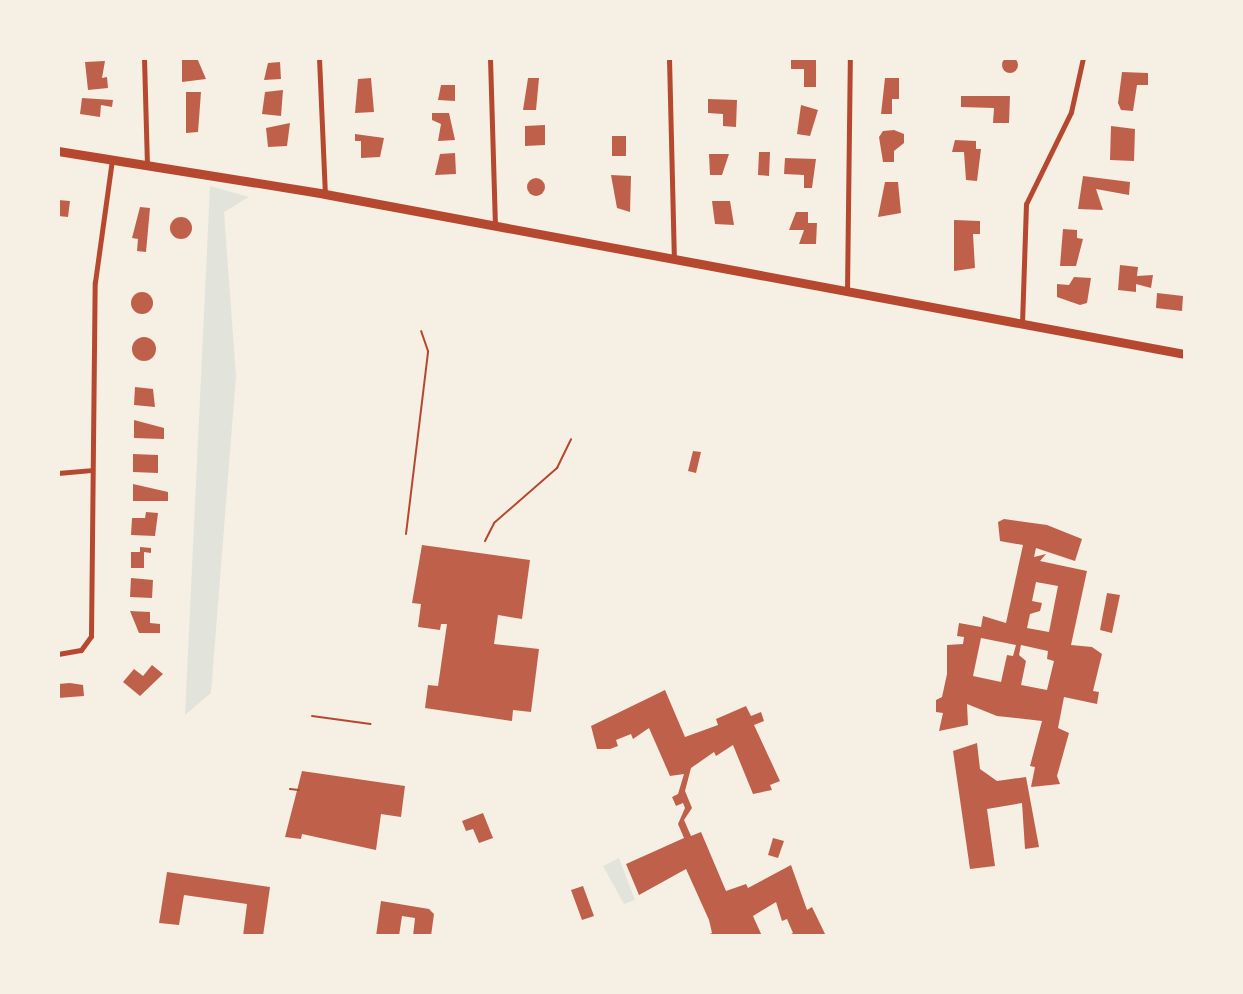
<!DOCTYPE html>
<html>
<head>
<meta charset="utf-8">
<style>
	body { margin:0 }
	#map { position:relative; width:1243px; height:994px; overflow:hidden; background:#f6efe4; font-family:"DM Sans",sans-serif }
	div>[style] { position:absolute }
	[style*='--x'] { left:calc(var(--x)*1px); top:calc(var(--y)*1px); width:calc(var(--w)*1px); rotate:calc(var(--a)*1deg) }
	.green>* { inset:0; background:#e2e4dc }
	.building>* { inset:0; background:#bf614a }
	.round { border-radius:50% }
	.path>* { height:2px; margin:-1px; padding:0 1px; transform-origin:1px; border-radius:1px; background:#b5482f }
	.minor>* { height:5px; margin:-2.5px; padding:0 2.5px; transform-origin:2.5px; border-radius:2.5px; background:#b5482f }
	.trunk>* { height:9px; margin:-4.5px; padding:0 4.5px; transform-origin:4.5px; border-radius:4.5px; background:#b5482f }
	span { translate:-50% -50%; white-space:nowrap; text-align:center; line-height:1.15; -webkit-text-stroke:7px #f6efe4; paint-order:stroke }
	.frame { position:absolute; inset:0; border:60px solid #f6efe4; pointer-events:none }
</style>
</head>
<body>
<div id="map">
	<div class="green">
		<i style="clip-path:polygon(210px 186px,249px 197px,224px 212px,236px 376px,211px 693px,185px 715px)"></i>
		<i style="clip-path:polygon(619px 858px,635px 900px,624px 904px,603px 866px)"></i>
	</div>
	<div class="building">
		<i class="round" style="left:1002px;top:57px;width:16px;height:16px"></i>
		<i style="clip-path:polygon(182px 58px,197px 58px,206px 79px,182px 82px)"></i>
		<i style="clip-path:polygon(816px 58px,816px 87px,804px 87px,804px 69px,791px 69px,791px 60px)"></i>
		<i style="clip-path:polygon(105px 61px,102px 78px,107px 77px,108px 88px,88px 90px,85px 62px)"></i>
		<i style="clip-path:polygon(280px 62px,281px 79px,264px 80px,268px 63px)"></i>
		<i style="clip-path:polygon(1122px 72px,1148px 73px,1148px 85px,1137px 85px,1133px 111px,1121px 110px,1118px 103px)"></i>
		<i style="clip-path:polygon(371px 78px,374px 112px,355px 113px,358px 79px)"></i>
		<i style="clip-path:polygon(528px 78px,539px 78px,536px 110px,523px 110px)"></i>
		<i style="clip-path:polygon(885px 78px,899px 78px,899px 99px,892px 99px,892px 114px,881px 114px)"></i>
		<i style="clip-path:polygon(441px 85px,455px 85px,455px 101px,438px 100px)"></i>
		<i style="clip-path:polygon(283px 90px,281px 116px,262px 114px,265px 92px)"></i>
		<i style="clip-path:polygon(186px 92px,201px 92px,198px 132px,186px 133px)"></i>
		<i style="clip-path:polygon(961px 96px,1010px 96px,1009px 123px,993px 123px,994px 108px,961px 107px)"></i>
		<i style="clip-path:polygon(82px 98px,113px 100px,112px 107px,101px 105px,100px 117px,80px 114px)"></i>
		<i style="clip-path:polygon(708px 99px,737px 100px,736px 127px,723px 126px,723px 114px,708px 113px)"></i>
		<i style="clip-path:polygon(801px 105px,818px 110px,810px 136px,797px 134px)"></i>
		<i style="clip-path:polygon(432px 113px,449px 113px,455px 140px,438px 141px,441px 124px,432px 120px)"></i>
		<i style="clip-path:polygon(290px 123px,287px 146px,268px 147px,266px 128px)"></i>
		<i style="clip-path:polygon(545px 125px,545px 145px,525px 146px,525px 126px)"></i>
		<i style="clip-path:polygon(1111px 126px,1135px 129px,1134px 161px,1110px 160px)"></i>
		<i style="clip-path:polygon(894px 130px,904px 134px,904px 143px,894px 151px,894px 162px,883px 162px,879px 137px,883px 131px)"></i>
		<i style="clip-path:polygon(355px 134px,384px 138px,380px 157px,361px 158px,361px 141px,355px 141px)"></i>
		<i style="clip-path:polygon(612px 136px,626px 136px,626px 156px,612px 156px)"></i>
		<i style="clip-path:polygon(955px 140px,976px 141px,976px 149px,981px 149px,977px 181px,966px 180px,964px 152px,952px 152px)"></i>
		<i style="clip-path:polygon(759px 152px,770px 152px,769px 176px,758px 175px)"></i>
		<i style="clip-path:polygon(455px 153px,456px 174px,435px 175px,440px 154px)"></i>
		<i style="clip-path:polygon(709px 154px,729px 154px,722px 175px,710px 175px)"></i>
		<i style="clip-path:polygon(785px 158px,816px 159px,812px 188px,804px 188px,804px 175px,784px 174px)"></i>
		<i style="clip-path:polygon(611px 175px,631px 176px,630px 212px,617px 208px)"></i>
		<i style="clip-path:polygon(1083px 176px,1130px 182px,1129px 195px,1096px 189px,1103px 210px,1078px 209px)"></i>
		<i class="round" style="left:527px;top:178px;width:18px;height:18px"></i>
		<i style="clip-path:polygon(885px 182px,898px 182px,901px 213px,878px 217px)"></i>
		<i style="clip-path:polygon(58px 200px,70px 201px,68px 217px,58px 216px)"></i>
		<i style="clip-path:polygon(712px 201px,730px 201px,734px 225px,715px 224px)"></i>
		<i style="clip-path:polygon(140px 207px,150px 208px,146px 252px,137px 251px,138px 239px,132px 238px)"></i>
		<i style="clip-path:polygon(796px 212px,808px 212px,808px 223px,817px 223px,816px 244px,799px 244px,804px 230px,789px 230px)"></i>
		<i class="round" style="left:170px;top:217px;width:22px;height:22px"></i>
		<i style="clip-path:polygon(954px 220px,980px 221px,980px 234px,973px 234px,975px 268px,954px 271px)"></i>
		<i style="clip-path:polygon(1063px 229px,1077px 230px,1077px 238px,1083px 239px,1076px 266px,1060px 266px)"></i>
		<i style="clip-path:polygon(1120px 265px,1138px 267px,1137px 276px,1153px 275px,1151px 288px,1136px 284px,1136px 292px,1118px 290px)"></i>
		<i style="clip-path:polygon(1074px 277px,1091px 278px,1087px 303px,1080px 305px,1057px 297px,1057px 284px,1069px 285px)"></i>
		<i class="round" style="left:131px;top:292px;width:22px;height:22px"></i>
		<i style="clip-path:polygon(1157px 293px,1183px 296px,1182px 311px,1156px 308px)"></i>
		<i class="round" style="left:132px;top:337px;width:24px;height:24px"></i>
		<i style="clip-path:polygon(135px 387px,153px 389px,155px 407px,134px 405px)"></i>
		<i style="clip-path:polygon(134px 420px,164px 428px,164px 439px,134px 438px)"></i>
		<i style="clip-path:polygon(693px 451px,701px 452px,696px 473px,688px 471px)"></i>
		<i style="clip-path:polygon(133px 454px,158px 455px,158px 473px,133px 472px)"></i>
		<i style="clip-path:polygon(133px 484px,168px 492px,168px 501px,133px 501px)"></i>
		<i style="clip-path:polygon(146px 512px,158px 513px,155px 536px,131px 535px,132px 518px,145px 518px)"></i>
		<i style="clip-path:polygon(evenodd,1004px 519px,1047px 525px,1082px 539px,1075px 561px,1036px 548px,1034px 557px,1046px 554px,1040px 561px,1087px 571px,1071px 645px,1092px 647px,1102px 654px,1093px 691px,1099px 692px,1097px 704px,1064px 697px,1058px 728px,1069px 733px,1057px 776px,1060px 784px,1031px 787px,1035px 767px,1030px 766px,1042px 721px,997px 716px,967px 704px,968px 725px,939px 731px,943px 713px,936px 712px,936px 700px,942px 697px,947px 674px,947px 645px,963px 644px,964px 637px,957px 636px,959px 623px,981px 627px,983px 616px,1006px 623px,1023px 545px,1000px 541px,998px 522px,1004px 519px,1036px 582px,1058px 586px,1049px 632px,1027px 628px,1030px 614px,1040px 611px,1042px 603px,1032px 601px,1036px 582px,1004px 519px,981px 638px,1016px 645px,1013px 656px,1007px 655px,1001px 682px,973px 676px,981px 638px,1004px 519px,1021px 645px,1048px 651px,1047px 659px,1054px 661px,1047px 690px,1021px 685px,1026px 661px,1019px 655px,1021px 645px)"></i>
		<i style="clip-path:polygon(422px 545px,530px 560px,522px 619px,498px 615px,494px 644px,539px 649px,531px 712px,513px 710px,512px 721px,425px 708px,428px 685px,438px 686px,447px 624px,441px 624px,440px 630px,418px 627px,421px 604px,412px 603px)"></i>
		<i style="clip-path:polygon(140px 547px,151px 548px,151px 553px,144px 552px,144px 568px,131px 568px,131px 552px,140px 552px)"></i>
		<i style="clip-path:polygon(131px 578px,153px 580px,152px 598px,130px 597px)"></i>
		<i style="clip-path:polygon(1107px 593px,1120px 595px,1112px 633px,1100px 630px)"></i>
		<i style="clip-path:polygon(130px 611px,150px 612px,150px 623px,160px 624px,160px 633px,139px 633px)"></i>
		<i style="clip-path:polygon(152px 665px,163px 674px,140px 696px,123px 682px,134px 669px,143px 676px)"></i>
		<i style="clip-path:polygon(70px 683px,83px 685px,84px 696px,58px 698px,58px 684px)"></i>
		<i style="clip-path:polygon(665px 690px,685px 737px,718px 725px,716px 719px,746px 706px,751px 716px,761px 712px,764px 721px,754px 725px,780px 781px,770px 785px,772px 790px,753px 794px,733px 745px,716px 756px,714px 752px,691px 768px,685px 791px,692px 808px,684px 820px,691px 836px,701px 832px,726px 891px,746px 884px,748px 888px,791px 865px,807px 910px,812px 907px,826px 936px,787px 936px,793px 933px,787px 919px,782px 921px,776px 902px,753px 916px,762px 936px,705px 936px,712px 933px,709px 920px,686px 869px,639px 895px,626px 864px,684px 838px,678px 824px,685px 808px,683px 803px,676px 806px,672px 797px,678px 794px,684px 774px,670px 776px,649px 728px,633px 739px,631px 734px,616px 740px,618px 746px,610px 749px,597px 749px,591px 726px)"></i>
		<i style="clip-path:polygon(977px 743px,980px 769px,997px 781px,1026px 777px,1039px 847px,1025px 849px,1022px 803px,987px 809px,995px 866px,970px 869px,953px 751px)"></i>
		<i style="clip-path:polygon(302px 771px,405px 786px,401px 817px,381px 814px,376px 850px,302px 834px,301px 839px,285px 837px)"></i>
		<i style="clip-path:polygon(483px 813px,493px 838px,479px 843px,473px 829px,466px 831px,462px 821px)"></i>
		<i style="clip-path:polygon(773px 838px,784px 841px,778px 858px,768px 855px)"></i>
		<i style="clip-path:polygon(167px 872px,270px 887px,263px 936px,243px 936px,247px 904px,184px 895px,179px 925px,159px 923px)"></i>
		<i style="clip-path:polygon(583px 886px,594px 916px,582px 920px,571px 890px)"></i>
		<i style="clip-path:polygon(381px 901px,429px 909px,434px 914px,431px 936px,413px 936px,415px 918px,402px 916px,399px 936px,376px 936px)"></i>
	</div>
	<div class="path">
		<i style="--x:406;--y:534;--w:184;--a:-83.1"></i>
		<i style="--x:428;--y:351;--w:21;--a:-109"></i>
		<i style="--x:485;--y:541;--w:20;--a:-63"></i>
		<i style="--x:494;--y:523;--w:84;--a:-41.1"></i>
		<i style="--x:557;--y:468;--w:32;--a:-64"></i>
		<i style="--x:312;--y:716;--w:59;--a:7.9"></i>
		<i style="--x:290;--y:789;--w:9;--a:6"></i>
	</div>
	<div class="minor">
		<i style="--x:144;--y:58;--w:105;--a:88.4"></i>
		<i style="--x:319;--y:58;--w:135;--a:87.5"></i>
		<i style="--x:490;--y:58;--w:169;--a:88.3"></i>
		<i style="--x:669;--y:58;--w:201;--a:88.6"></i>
		<i style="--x:847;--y:292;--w:234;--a:-89.3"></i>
		<i style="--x:1022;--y:324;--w:120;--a:-88.1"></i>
		<i style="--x:1026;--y:204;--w:102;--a:-63.9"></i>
		<i style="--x:1071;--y:112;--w:55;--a:-77.5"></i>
		<i style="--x:58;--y:473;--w:33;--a:-5"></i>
		<i style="--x:58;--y:654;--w:23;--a:-10"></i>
		<i style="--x:81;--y:650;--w:17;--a:-54"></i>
		<i style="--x:91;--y:636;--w:354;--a:-89.4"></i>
		<i style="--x:95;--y:282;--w:124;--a:-82.1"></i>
	</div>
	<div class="trunk">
		<i style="--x:58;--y:151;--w:270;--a:9.1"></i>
		<i style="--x:325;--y:194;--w:875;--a:10.54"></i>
	</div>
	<div class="frame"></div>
</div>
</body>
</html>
